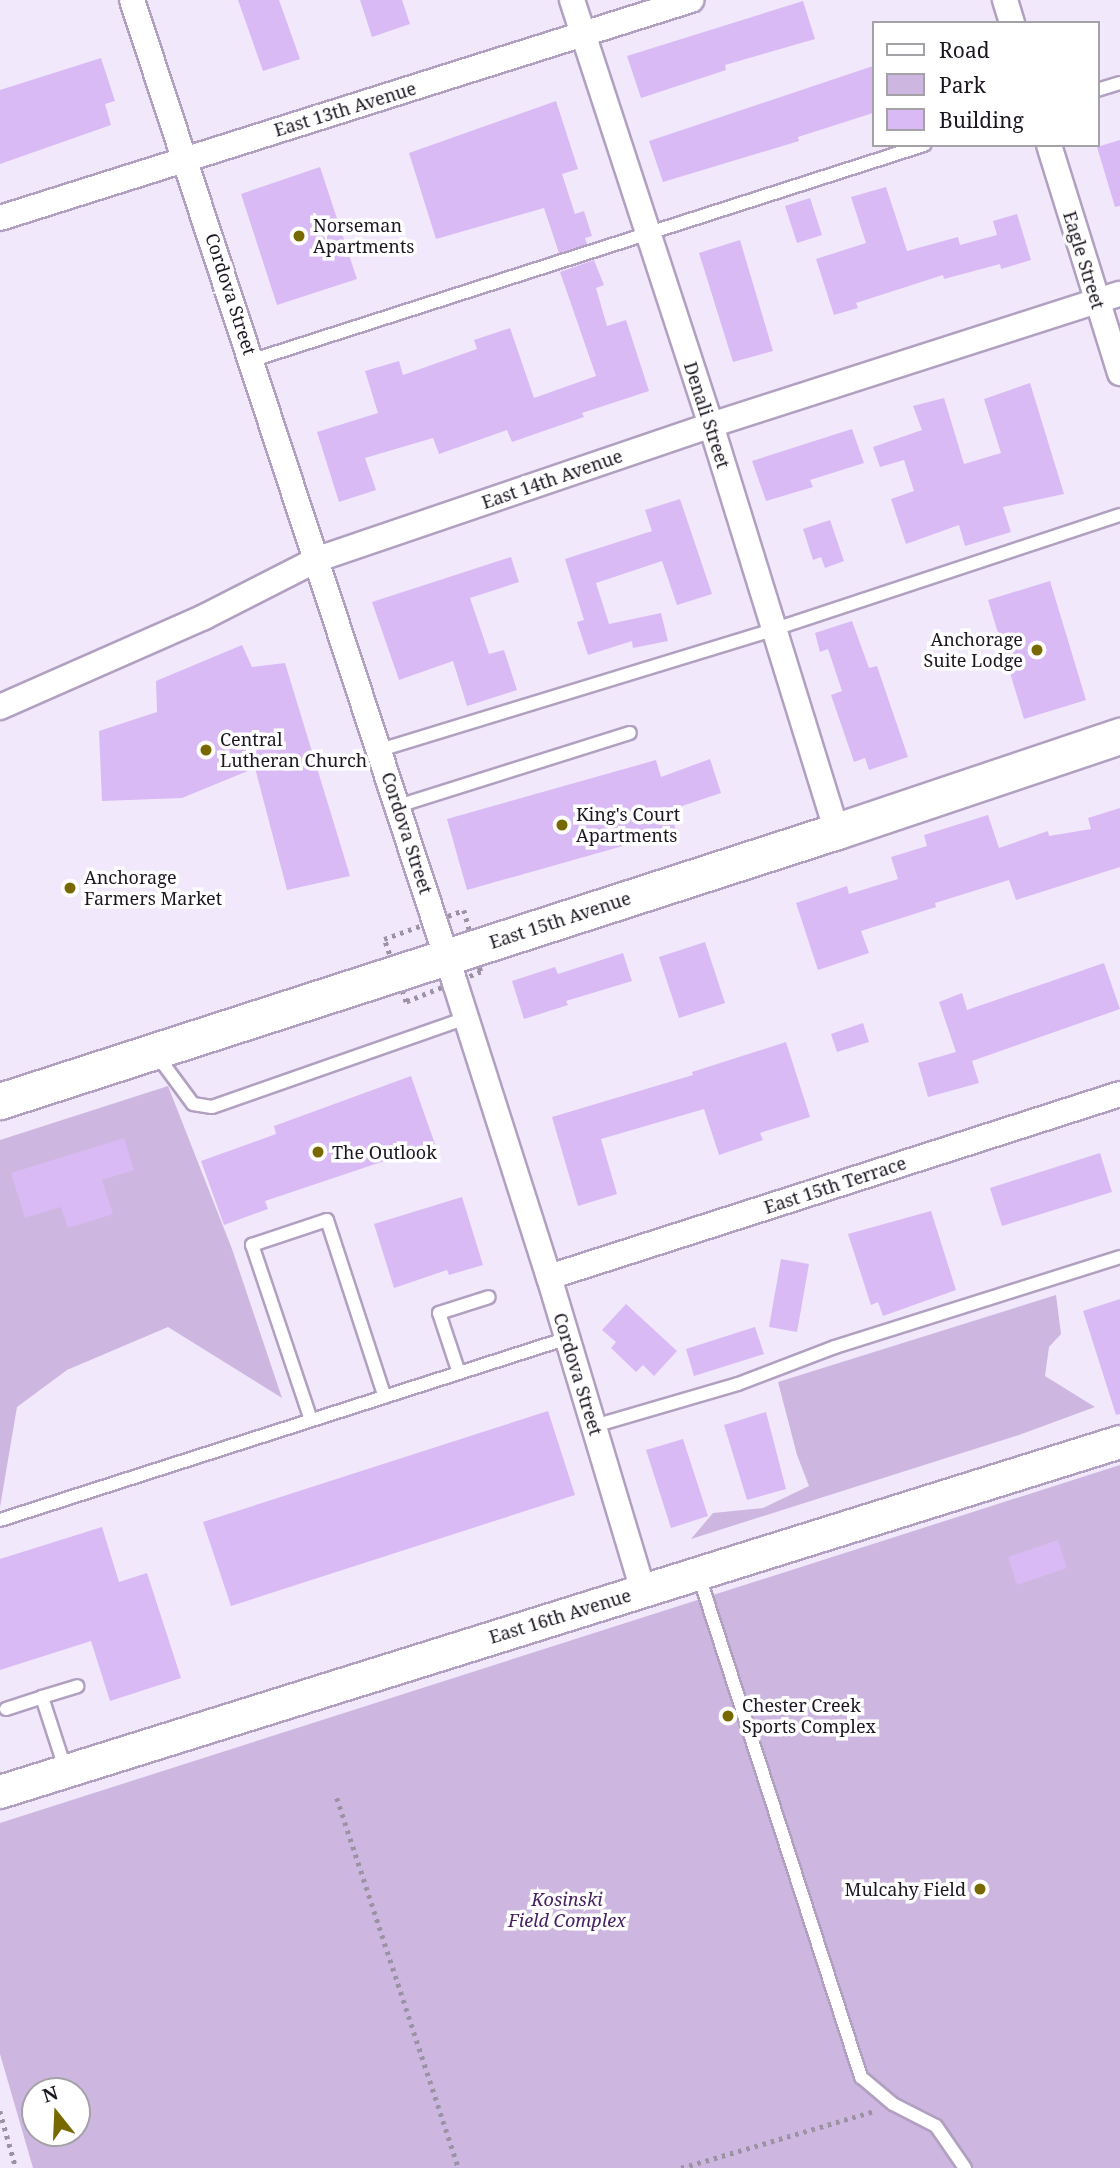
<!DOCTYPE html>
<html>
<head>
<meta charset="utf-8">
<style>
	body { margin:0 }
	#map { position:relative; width:1120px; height:2168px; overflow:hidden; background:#f2e8fc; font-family:"Noto Serif",serif }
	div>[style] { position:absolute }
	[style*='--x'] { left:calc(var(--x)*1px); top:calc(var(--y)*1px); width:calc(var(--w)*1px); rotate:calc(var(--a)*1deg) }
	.green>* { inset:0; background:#cdb7e0 }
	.building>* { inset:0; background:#d9baf4 }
	.path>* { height:4.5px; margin-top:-2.25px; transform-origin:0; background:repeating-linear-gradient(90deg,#9b93a3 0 3.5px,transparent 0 8.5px) }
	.roads { filter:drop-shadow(2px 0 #b1a0c0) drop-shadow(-2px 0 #b1a0c0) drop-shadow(0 2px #b1a0c0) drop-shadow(0 -2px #b1a0c0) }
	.service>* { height:12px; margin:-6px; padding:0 6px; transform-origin:6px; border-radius:6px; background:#fff }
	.minor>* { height:24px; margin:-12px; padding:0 12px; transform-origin:12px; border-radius:12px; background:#fff }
	.tertiary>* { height:32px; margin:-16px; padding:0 16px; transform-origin:16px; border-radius:16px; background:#fff }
	.secondary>* { height:35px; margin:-17.5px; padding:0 17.5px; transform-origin:17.5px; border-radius:17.5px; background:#fff }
	.dots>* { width:19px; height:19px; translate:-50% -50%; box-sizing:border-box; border:4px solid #fff; border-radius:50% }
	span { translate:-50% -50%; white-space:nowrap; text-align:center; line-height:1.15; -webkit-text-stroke:7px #fff; paint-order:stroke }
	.street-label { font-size:18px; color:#1c1621 }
	.poi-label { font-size:18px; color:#1c1621 }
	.left { translate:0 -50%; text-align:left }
	.right { translate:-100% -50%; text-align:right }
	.park-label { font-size:18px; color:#472062; font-style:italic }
	.legend { position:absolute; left:872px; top:21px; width:228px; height:126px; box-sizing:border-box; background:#fff; border:2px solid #a4a2a6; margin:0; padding:9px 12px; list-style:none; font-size:21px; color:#1c1621 }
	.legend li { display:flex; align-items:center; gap:14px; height:35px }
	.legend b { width:35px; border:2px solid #a4a2a6 }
	.north { position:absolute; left:21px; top:2077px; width:70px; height:70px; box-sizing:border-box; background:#fff; border:2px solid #a4a2a6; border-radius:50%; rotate:342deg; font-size:19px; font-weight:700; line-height:28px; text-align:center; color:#1c1621 }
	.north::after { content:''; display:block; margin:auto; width:24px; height:32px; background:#786800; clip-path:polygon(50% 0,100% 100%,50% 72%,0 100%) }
</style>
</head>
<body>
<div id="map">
	<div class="green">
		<i style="clip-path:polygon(168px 1086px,232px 1249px,282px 1398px,168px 1327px,67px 1370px,17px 1407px,0 1507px,0 1140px)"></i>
		<i style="clip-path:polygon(1056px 1295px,1061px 1334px,1049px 1347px,1045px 1376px,1095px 1407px,1019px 1435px,691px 1539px,713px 1513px,763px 1508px,809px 1486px,797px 1455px,778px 1382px)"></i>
		<i style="clip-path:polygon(evenodd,1120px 1465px,1120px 2168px,33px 2168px,0 2054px,0 1823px,1120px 1465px,35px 2091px,77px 2091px,77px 2133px,35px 2133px,35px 2091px)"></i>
	</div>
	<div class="building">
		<i style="clip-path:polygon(238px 0,279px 0,300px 59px,263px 71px)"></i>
		<i style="clip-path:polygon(360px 0,402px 0,410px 24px,372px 37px)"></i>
		<i style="clip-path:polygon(803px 1px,815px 39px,725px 65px,726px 70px,641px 98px,627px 56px)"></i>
		<i style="clip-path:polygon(101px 58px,115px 101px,105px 104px,111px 125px,0 164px,0 90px)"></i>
		<i style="clip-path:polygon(873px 66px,873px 113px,798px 137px,799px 141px,663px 182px,649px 141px)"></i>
		<i style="clip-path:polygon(556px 101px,578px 169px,562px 174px,575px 214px,584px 211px,592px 236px,585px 238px,587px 244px,559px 253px,544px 208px,436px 239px,409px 153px)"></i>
		<i style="clip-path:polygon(1120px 140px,1120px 206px,1115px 207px,1097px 147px)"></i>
		<i style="clip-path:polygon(320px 167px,357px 279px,277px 305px,241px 194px)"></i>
		<i style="clip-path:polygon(886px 187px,907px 251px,958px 237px,960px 245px,997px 235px,993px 221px,1017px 214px,1031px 260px,1001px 269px,1000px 264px,944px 279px,943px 275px,856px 303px,858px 308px,834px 315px,816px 259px,866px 243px,851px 197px)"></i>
		<i style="clip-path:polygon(810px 198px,822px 235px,797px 243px,785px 206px)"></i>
		<i style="clip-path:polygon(740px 240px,773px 351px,733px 362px,699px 253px)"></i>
		<i style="clip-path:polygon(594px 260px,604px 285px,596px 288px,607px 326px,626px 320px,649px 391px,582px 413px,584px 417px,512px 442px,507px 430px,439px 454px,433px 438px,365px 458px,376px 490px,339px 502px,317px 432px,378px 413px,365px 371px,399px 361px,403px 375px,477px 349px,474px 340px,510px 328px,534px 398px,596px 376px,560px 272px)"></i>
		<i style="clip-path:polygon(1030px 383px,1064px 494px,1003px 507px,1011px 532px,965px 546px,959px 525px,906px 544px,891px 499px,914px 491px,904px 460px,880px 467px,873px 447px,922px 430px,913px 406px,944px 398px,964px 464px,1001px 453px,984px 399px)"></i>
		<i style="clip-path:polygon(852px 429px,864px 463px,810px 480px,813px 487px,766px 501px,752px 461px)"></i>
		<i style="clip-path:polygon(680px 499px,712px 594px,677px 605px,662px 561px,596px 583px,609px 624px,661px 613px,668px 641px,633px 648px,632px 641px,588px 655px,577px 622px,584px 620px,565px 559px,652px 531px,645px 510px)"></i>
		<i style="clip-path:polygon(830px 520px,844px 561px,825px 568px,821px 557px,813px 560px,803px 529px)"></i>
		<i style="clip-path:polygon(511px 557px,519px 582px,470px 598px,489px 654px,504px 650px,517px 690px,467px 706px,453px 661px,399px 680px,372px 602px)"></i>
		<i style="clip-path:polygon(1050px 581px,1086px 700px,1024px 719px,988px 600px)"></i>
		<i style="clip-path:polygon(852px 621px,869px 668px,877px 666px,908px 757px,869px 770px,865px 758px,854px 762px,831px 695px,842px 691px,828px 649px,820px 652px,815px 633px)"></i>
		<i style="clip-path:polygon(242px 645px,252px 667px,285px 663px,350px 876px,287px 890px,255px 768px,182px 798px,102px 801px,99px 731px,157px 712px,156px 681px)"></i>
		<i style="clip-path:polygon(710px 759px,721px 793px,670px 810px,676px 831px,467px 890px,447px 819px,656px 760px,661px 777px)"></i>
		<i style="clip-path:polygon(1120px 808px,1120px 867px,1016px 900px,1009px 880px,935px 903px,936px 907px,861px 931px,869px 953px,818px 970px,796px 903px,847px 886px,849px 894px,898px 879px,891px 857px,927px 846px,924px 835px,988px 815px,999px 848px,1048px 831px,1049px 836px,1091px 829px,1088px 818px)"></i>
		<i style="clip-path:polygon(705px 942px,725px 1003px,679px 1018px,659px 957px)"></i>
		<i style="clip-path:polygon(623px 953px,632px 981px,566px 1001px,568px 1005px,524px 1019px,512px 981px,555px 967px,558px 974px)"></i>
		<i style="clip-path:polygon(1104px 963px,1120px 1009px,972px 1061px,979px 1083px,928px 1097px,918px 1063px,956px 1052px,939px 1002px,962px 993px,967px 1010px)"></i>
		<i style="clip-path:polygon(863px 1023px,869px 1042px,837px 1052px,831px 1034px)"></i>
		<i style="clip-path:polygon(786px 1042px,810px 1117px,760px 1133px,763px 1140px,719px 1155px,704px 1109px,601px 1139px,617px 1194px,578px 1206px,552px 1117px,693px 1075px,692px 1072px)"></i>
		<i style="clip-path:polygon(411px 1076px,435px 1144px,265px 1201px,268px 1209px,224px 1225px,201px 1161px,276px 1134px,274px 1126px)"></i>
		<i style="clip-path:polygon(124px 1138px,134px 1170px,102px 1180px,113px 1214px,68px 1228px,61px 1207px,25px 1218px,11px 1173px)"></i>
		<i style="clip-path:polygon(1100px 1153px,1112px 1192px,1002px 1226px,990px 1188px)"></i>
		<i style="clip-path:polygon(462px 1197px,483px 1265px,449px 1275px,447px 1270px,394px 1288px,374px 1224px)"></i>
		<i style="clip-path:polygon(931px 1211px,956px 1290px,883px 1316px,878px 1302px,871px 1305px,848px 1234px)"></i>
		<i style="clip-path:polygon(781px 1259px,809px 1264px,797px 1332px,769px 1327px)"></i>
		<i style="clip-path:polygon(1120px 1299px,1120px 1414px,1116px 1415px,1083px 1311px)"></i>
		<i style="clip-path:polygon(626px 1304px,677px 1351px,654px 1376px,643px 1365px,636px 1372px,611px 1348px,616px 1342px,602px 1330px)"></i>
		<i style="clip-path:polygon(755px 1327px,764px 1354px,694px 1376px,686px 1349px)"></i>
		<i style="clip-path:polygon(548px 1411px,575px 1495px,231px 1606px,203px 1522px)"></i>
		<i style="clip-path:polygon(766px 1412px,786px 1489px,747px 1500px,724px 1425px)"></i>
		<i style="clip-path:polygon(683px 1439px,708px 1516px,671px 1528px,646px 1450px)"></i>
		<i style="clip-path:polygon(102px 1527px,119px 1582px,147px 1573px,181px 1678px,110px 1701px,91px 1641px,0 1670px,0 1559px)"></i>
		<i style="clip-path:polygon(1058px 1540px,1067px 1568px,1017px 1585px,1008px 1557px)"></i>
	</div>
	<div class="path">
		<i style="--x:464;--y:910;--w:64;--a:74.7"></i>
		<i style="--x:481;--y:972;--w:81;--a:158.2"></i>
		<i style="--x:406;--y:1002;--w:67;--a:-109.2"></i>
		<i style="--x:384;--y:939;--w:85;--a:-19.9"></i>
		<i style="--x:337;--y:1798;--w:390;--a:71.8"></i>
		<i style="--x:0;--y:2111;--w:59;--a:74.3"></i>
		<i style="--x:681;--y:2168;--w:202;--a:-16.4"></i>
	</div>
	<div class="roads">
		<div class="service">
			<i style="--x:1097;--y:90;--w:24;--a:-17"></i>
			<i style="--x:253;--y:360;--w:705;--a:-17.77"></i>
			<i style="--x:380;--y:750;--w:413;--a:-17"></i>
			<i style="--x:775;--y:629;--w:363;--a:-18.3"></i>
			<i style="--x:398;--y:806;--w:243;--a:-17.5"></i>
			<i style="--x:156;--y:1054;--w:62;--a:53.5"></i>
			<i style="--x:193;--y:1104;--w:19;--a:9"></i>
			<i style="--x:212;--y:1107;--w:269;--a:-19.3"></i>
			<i style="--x:459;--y:1373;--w:63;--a:-108.4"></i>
			<i style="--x:439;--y:1313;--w:52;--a:-17.7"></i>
			<i style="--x:311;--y:1420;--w:185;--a:-108.6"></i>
			<i style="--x:252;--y:1245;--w:79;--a:-18.4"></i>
			<i style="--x:327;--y:1220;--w:186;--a:71.9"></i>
			<i style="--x:594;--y:1426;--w:150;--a:-16.3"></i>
			<i style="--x:738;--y:1384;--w:104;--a:-20.9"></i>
			<i style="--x:835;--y:1347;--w:299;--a:-17.5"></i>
			<i style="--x:0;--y:1520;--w:596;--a:-17.77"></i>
			<i style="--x:699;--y:1576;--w:527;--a:72.08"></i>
			<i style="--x:861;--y:2077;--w:42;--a:40.2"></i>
			<i style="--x:893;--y:2104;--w:48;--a:27.1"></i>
			<i style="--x:936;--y:2126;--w:51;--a:55.4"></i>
			<i style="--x:6;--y:1709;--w:38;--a:-18"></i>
			<i style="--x:66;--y:1771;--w:78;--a:-108"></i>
			<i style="--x:42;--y:1697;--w:37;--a:-17"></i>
		</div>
		<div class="minor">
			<i style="--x:132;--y:0;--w:1035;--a:71.81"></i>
			<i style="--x:455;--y:983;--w:309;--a:72.3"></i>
			<i style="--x:549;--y:1277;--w:327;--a:73.3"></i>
			<i style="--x:572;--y:0;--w:447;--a:71.9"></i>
			<i style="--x:711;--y:425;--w:425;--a:72.8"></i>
			<i style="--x:1005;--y:0;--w:24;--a:73"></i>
			<i style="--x:1049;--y:145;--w:239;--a:72.7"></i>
			<i style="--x:0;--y:218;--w:725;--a:-17.51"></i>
			<i style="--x:0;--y:707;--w:223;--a:-23.8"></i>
			<i style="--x:204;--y:617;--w:128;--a:-27"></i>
			<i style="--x:318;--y:559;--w:415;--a:-18.8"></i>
			<i style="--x:711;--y:425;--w:429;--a:-17.8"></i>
			<i style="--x:549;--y:1277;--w:600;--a:-17.77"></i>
		</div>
		<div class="tertiary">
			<i style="--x:0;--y:1792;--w:1173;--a:-17.35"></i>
		</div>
		<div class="secondary">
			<i style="--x:0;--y:1101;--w:879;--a:-17.88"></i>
			<i style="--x:837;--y:831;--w:299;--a:-18.6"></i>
		</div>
	</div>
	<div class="dots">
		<i style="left:299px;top:236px;background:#786800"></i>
		<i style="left:1037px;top:650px;background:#786800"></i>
		<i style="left:206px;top:750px;background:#786800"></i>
		<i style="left:562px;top:825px;background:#786800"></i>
		<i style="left:70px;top:888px;background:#786800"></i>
		<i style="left:318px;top:1152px;background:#786800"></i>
		<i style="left:728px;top:1716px;background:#786800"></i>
		<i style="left:980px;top:1889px;background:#786800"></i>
	</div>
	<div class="street-label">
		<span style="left:345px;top:109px;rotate:-17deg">East 13th Avenue</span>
		<span style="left:1084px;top:260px;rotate:73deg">Eagle Street</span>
		<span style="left:231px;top:294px;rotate:72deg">Cordova Street</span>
		<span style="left:707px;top:415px;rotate:72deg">Denali Street</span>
		<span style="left:552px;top:479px;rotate:-19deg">East 14th Avenue</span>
		<span style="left:407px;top:833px;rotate:72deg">Cordova Street</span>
		<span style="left:560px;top:920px;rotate:-18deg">East 15th Avenue</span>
		<span style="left:835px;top:1185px;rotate:-18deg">East 15th Terrace</span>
		<span style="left:578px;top:1374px;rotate:73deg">Cordova Street</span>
		<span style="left:560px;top:1616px;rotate:-17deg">East 16th Avenue</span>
	</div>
	<div class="poi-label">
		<span class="left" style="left:313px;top:236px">Norseman<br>Apartments</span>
		<span class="right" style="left:1023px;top:650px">Anchorage<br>Suite Lodge</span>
		<span class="left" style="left:220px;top:750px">Central<br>Lutheran Church</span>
		<span class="left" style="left:576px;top:825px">King's Court<br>Apartments</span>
		<span class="left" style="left:84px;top:888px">Anchorage<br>Farmers Market</span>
		<span class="left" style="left:332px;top:1152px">The Outlook</span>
		<span class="left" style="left:742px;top:1716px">Chester Creek<br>Sports Complex</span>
		<span class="right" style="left:966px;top:1889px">Mulcahy Field</span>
	</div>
	<div class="park-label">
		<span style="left:567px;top:1910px">Kosinski<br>Field Complex</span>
	</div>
	<ul class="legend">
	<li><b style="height:9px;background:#fff"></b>Road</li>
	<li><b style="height:19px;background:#cdb7e0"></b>Park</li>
	<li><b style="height:19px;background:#d9baf4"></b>Building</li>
	</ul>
	<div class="north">N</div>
</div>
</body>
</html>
